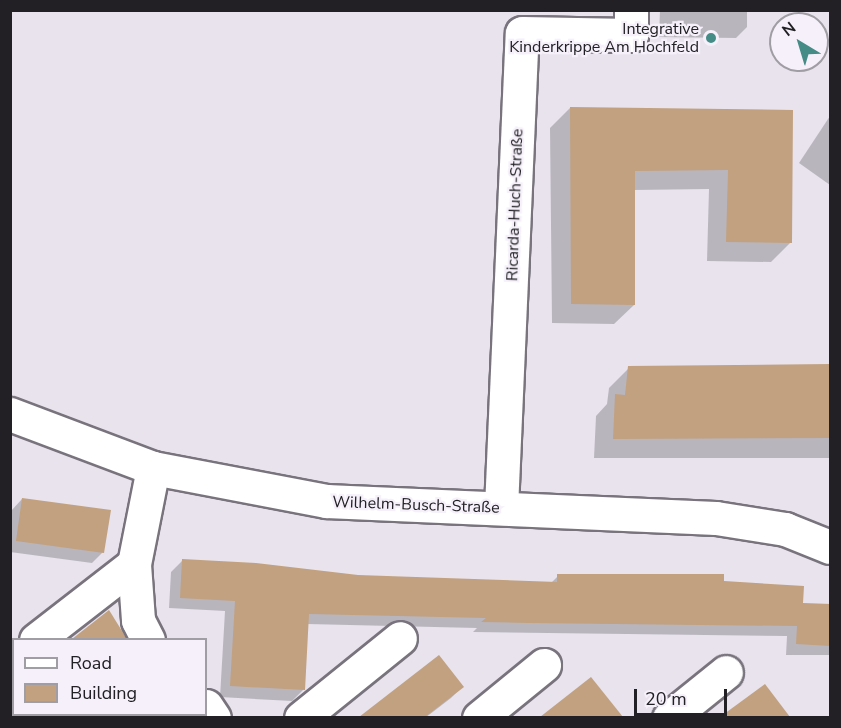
<!DOCTYPE html>
<html>
<head>
<meta charset="utf-8">
<style>
	body { margin:0 }
	#map { position:relative; width:841px; height:728px; overflow:hidden; background:#e8e3ed; font-family:"Nunito Sans",sans-serif }
	div>[style] { position:absolute }
	[style*='--x'] { left:calc(var(--x)*1px); top:calc(var(--y)*1px); width:calc(var(--w)*1px); rotate:calc(var(--a)*1deg) }
	.shadow>* { inset:0; background:#0003 }
	.building>* { inset:0; background:#c1a17f }
	.roads { filter:drop-shadow(2px 0 #78737d) drop-shadow(-2px 0 #78737d) drop-shadow(0 2px #78737d) drop-shadow(0 -2px #78737d) }
	.minor>* { height:33px; margin:-16.5px; padding:0 16.5px; transform-origin:16.5px; border-radius:16.5px; background:#fff }
	.dots>* { width:16px; height:16px; translate:-50% -50%; box-sizing:border-box; border:3px solid #f5f0fa; border-radius:50% }
	span { translate:-50% -50%; white-space:nowrap; text-align:center; line-height:1.15; -webkit-text-stroke:4.5px #f5f0fa; paint-order:stroke }
	.poi-label { font-size:16px; color:#222024 }
	.right { translate:-100% -50%; text-align:right }
	.street-label { font-size:16px; color:#222024 }
	.frame { position:absolute; inset:0; border:12px solid #222024; pointer-events:none }
	.legend { position:absolute; left:12px; top:638px; width:195px; height:78px; box-sizing:border-box; background:#f5f0fa; border:2px solid #a19da4; margin:0; padding:8px 10px; list-style:none; font-size:18px; color:#222024 }
	.legend li { display:flex; align-items:center; gap:12px; height:30px }
	.legend b { width:30px; border:2px solid #a19da4 }
	.north { position:absolute; left:769px; top:12px; width:60px; height:60px; box-sizing:border-box; background:#f5f0fa; border:2px solid #a19da4; border-radius:50%; rotate:322deg; font-size:16px; font-weight:700; line-height:24px; text-align:center; color:#222024 }
	.north::after { content:''; display:block; margin:auto; width:21px; height:27px; background:#458c87; clip-path:polygon(50% 0,100% 100%,50% 72%,0 100%) }
	.scale { position:absolute; left:634px; top:689px; width:93px; height:27px; box-sizing:border-box; border:3px solid #222024; border-top:0; padding-left:8px; font-size:18px; line-height:21px; white-space:nowrap; color:#222024; -webkit-text-stroke:4px #f5f0fa; paint-order:stroke }
</style>
</head>
<body>
<div id="map">
	<div class="shadow">
		<i style="clip-path:polygon(660px 10px,747px 10px,747px 27px,736px 38px,659px 37px)"></i>
		<i style="clip-path:polygon(570px 108px,791px 111px,791px 242px,771px 262px,707px 261px,709px 189px,634px 190px,634px 305px,614px 324px,552px 323px,550px 128px)"></i>
		<i style="clip-path:polygon(830px 116px,830px 185px,799px 163px)"></i>
		<i style="clip-path:polygon(830px 365px,830px 458px,594px 458px,596px 416px,607px 404px,609px 388px,629px 368px)"></i>
		<i style="clip-path:polygon(22px 499px,103px 552px,92px 563px,10px 552px,11px 511px)"></i>
		<i style="clip-path:polygon(182px 561px,358px 576px,551px 583px,558px 576px,723px 583px,801px 604px,830px 606px,830px 655px,786px 655px,787px 636px,473px 632px,477px 628px,307px 624px,303px 690px,292px 701px,220px 697px,225px 611px,169px 608px,171px 572px)"></i>
		<i style="clip-path:polygon(109px 613px,125px 640px,75px 640px)"></i>
		<i style="clip-path:polygon(439px 657px,462px 687px,451px 698px,425px 718px,361px 718px)"></i>
		<i style="clip-path:polygon(591px 679px,617px 713px,613px 718px,542px 718px)"></i>
		<i style="clip-path:polygon(764px 686px,785px 718px,723px 718px)"></i>
		<i style="clip-path:polygon(14px 688px,14px 714px,48px 714px,10px 718px)"></i>
	</div>
	<div class="building">
		<i style="clip-path:polygon(570px 107px,793px 110px,792px 243px,726px 242px,728px 170px,635px 171px,635px 305px,571px 304px)"></i>
		<i style="clip-path:polygon(831px 364px,831px 438px,613px 439px,615px 394px,625px 395px,628px 366px)"></i>
		<i style="clip-path:polygon(22px 498px,111px 510px,104px 553px,16px 541px)"></i>
		<i style="clip-path:polygon(182px 559px,256px 563px,358px 575px,557px 582px,557px 574px,724px 574px,724px 581px,804px 586px,803px 603px,831px 604px,831px 646px,796px 644px,797px 626px,529px 623px,481px 622px,486px 618px,309px 614px,305px 690px,230px 686px,235px 601px,180px 598px)"></i>
		<i style="clip-path:polygon(109px 610px,127px 639px,72px 639px)"></i>
		<i style="clip-path:polygon(439px 655px,464px 687px,425px 717px,359px 717px)"></i>
		<i style="clip-path:polygon(591px 677px,623px 717px,540px 717px)"></i>
		<i style="clip-path:polygon(765px 684px,790px 717px,720px 717px)"></i>
	</div>
	<div class="roads">
		<div class="minor">
			<i style="--x:10;--y:414;--w:153;--a:20.7"></i>
			<i style="--x:153;--y:468;--w:176;--a:10.8"></i>
			<i style="--x:326;--y:501;--w:390;--a:2.5"></i>
			<i style="--x:716;--y:518;--w:70;--a:9.1"></i>
			<i style="--x:785;--y:529;--w:48;--a:21.8"></i>
			<i style="--x:501;--y:508;--w:475;--a:-87.5"></i>
			<i style="--x:522;--y:33;--w:109;--a:1.1"></i>
			<i style="--x:631;--y:35;--w:25;--a:-90"></i>
			<i style="--x:36;--y:640;--w:124;--a:-37.8"></i>
			<i style="--x:148;--y:640;--w:22;--a:-117"></i>
			<i style="--x:138;--y:620;--w:56;--a:-94.1"></i>
			<i style="--x:134;--y:564;--w:98;--a:-78.8"></i>
			<i style="--x:206;--y:706;--w:14;--a:56"></i>
			<i style="--x:104;--y:718;--w:6;--a:-45"></i>
			<i style="--x:301;--y:718;--w:127;--a:-38.9"></i>
			<i style="--x:479;--y:718;--w:84;--a:-39.2"></i>
			<i style="--x:669;--y:718;--w:73;--a:-38.9"></i>
		</div>
	</div>
	<div class="dots">
		<i style="left:711px;top:38px;background:#458c87"></i>
	</div>
	<div class="poi-label">
		<span class="right" style="left:699px;top:38px">Integrative<br>Kinderkrippe Am Hochfeld</span>
	</div>
	<div class="street-label">
		<span style="left:515px;top:205px;rotate:-88deg">Ricarda-Huch-Straße</span>
		<span style="left:416px;top:505px;rotate:2deg">Wilhelm-Busch-Straße</span>
	</div>
	<div class="frame"></div>
	<ul class="legend">
	<li><b style="height:8px;background:#fff"></b>Road</li>
	<li><b style="height:16px;background:#c1a17f"></b>Building</li>
	</ul>
	<div class="north">N</div>
	<div class="scale">20 m</div>
</div>
</body>
</html>
